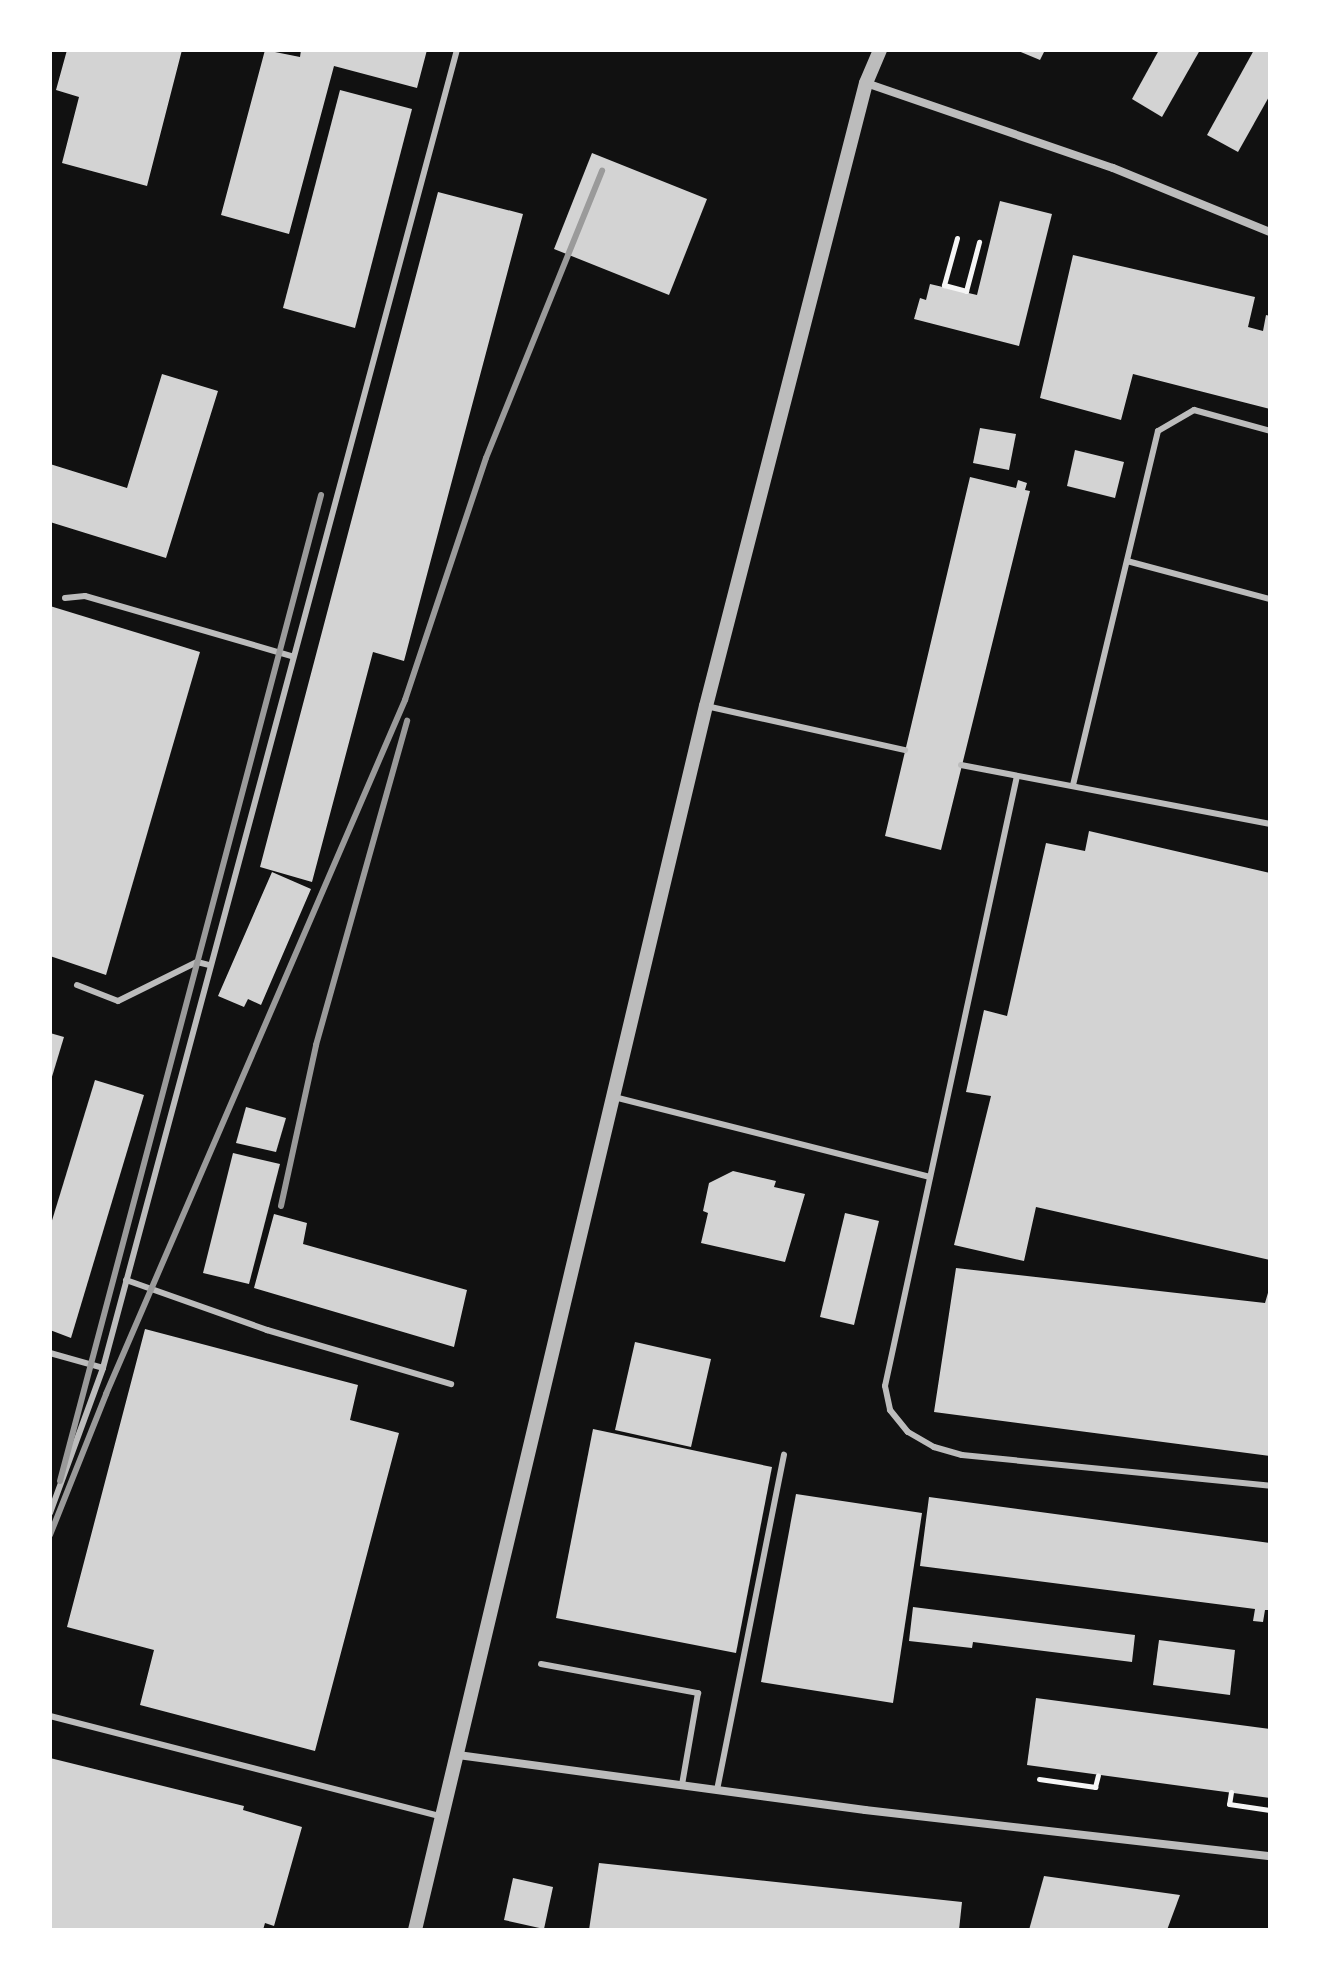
<!DOCTYPE html>
<html>
<head>
<meta charset="utf-8">
<style>
	body { margin:0 }
	#map { position:relative; width:1320px; height:1980px; overflow:hidden; background:#111; font-family:"Space Grotesk",sans-serif }
	div>[style] { position:absolute }
	[style*='--x'] { left:calc(var(--x)*1px); top:calc(var(--y)*1px); width:calc(var(--w)*1px); rotate:calc(var(--a)*1deg) }
	.building>* { inset:0; background:#d3d3d3 }
	.path>* { height:5px; margin:-2.5px; padding:0 2.5px; transform-origin:2.5px; border-radius:2.5px; background:#f5f5f5 }
	.service>* { height:6px; margin:-3px; padding:0 3px; transform-origin:3px; border-radius:3px; background:#bcbcbc }
	.minor>* { height:8px; margin:-4px; padding:0 4px; transform-origin:4px; border-radius:4px; background:#bcbcbc }
	.tertiary>* { height:14px; margin:-7px; padding:0 7px; transform-origin:7px; border-radius:7px; background:#bcbcbc }
	.rail>* { height:6px; margin:-3px; padding:0 3px; transform-origin:3px; border-radius:3px; background:#9a9a9a }
	span { translate:-50% -50%; white-space:nowrap; text-align:center; line-height:1.15; -webkit-text-stroke:6px #fff; paint-order:stroke }
	.frame { position:absolute; inset:0; border:52px solid #fff; pointer-events:none }
</style>
</head>
<body>
<div id="map">
	<div class="building">
		<i style="clip-path:polygon(67px 50px,182px 50px,147px 186px,62px 163px,79px 97px,56px 90px)"></i>
		<i style="clip-path:polygon(265px 50px,300px 57px,301px 50px,427px 50px,417px 88px,334px 66px,289px 234px,221px 215px)"></i>
		<i style="clip-path:polygon(1016px 50px,1045px 50px,1040px 60px)"></i>
		<i style="clip-path:polygon(1159px 50px,1200px 50px,1162px 117px,1132px 99px)"></i>
		<i style="clip-path:polygon(1254px 50px,1270px 50px,1270px 95px,1238px 152px,1207px 135px)"></i>
		<i style="clip-path:polygon(340px 90px,412px 109px,355px 328px,283px 308px)"></i>
		<i style="clip-path:polygon(592px 153px,707px 199px,669px 295px,554px 249px)"></i>
		<i style="clip-path:polygon(438px 192px,523px 214px,404px 661px,373px 652px,312px 882px,260px 867px)"></i>
		<i style="clip-path:polygon(1000px 201px,1052px 214px,1019px 346px,914px 319px,920px 298px,926px 300px,930px 284px,977px 295px)"></i>
		<i style="clip-path:polygon(1073px 255px,1255px 297px,1248px 327px,1263px 331px,1266px 315px,1270px 316px,1270px 409px,1133px 374px,1121px 420px,1040px 398px)"></i>
		<i style="clip-path:polygon(162px 374px,218px 391px,166px 558px,50px 522px,50px 464px,127px 488px)"></i>
		<i style="clip-path:polygon(980px 428px,1016px 434px,1009px 470px,973px 463px)"></i>
		<i style="clip-path:polygon(1075px 450px,1124px 462px,1115px 498px,1067px 486px)"></i>
		<i style="clip-path:polygon(970px 477px,1016px 488px,1018px 480px,1027px 483px,1025px 490px,1030px 491px,941px 850px,885px 836px)"></i>
		<i style="clip-path:polygon(50px 606px,200px 652px,106px 975px,50px 956px)"></i>
		<i style="clip-path:polygon(1089px 831px,1270px 873px,1270px 1260px,1036px 1207px,1024px 1261px,954px 1245px,991px 1096px,966px 1092px,984px 1010px,1007px 1016px,1046px 843px,1085px 851px)"></i>
		<i style="clip-path:polygon(272px 872px,311px 889px,261px 1005px,248px 999px,244px 1007px,218px 996px)"></i>
		<i style="clip-path:polygon(50px 1033px,64px 1037px,51px 1080px,50px 1080px)"></i>
		<i style="clip-path:polygon(95px 1080px,144px 1095px,71px 1338px,50px 1330px,50px 1227px)"></i>
		<i style="clip-path:polygon(246px 1107px,286px 1118px,276px 1152px,236px 1143px)"></i>
		<i style="clip-path:polygon(233px 1153px,280px 1164px,249px 1284px,203px 1273px)"></i>
		<i style="clip-path:polygon(733px 1171px,776px 1181px,774px 1187px,805px 1194px,785px 1262px,701px 1243px,708px 1213px,703px 1211px,709px 1183px)"></i>
		<i style="clip-path:polygon(845px 1213px,879px 1221px,854px 1325px,820px 1317px)"></i>
		<i style="clip-path:polygon(274px 1214px,307px 1223px,303px 1244px,467px 1290px,454px 1347px,254px 1288px)"></i>
		<i style="clip-path:polygon(956px 1268px,1265px 1303px,1270px 1286px,1270px 1456px,934px 1412px)"></i>
		<i style="clip-path:polygon(145px 1329px,358px 1385px,350px 1420px,399px 1433px,315px 1751px,140px 1705px,154px 1650px,67px 1627px)"></i>
		<i style="clip-path:polygon(635px 1342px,711px 1359px,691px 1447px,615px 1430px)"></i>
		<i style="clip-path:polygon(593px 1429px,772px 1467px,736px 1653px,556px 1618px)"></i>
		<i style="clip-path:polygon(796px 1494px,922px 1513px,893px 1703px,761px 1682px)"></i>
		<i style="clip-path:polygon(929px 1497px,1270px 1543px,1270px 1610px,1265px 1610px,1263px 1622px,1253px 1621px,1255px 1609px,920px 1566px)"></i>
		<i style="clip-path:polygon(913px 1607px,1135px 1635px,1132px 1662px,973px 1642px,972px 1648px,909px 1641px)"></i>
		<i style="clip-path:polygon(1159px 1640px,1235px 1650px,1230px 1695px,1153px 1685px)"></i>
		<i style="clip-path:polygon(1036px 1698px,1270px 1729px,1270px 1798px,1027px 1765px)"></i>
		<i style="clip-path:polygon(50px 1758px,244px 1806px,243px 1810px,302px 1827px,274px 1926px,265px 1923px,263px 1930px,50px 1930px)"></i>
		<i style="clip-path:polygon(599px 1863px,962px 1902px,959px 1930px,589px 1930px)"></i>
		<i style="clip-path:polygon(1044px 1876px,1180px 1895px,1167px 1930px,1029px 1930px)"></i>
		<i style="clip-path:polygon(513px 1878px,553px 1887px,544px 1929px,504px 1920px)"></i>
	</div>
	<div class="path">
		<i style="--x:957;--y:238;--w:49;--a:105.5"></i>
		<i style="--x:944;--y:285;--w:23;--a:15"></i>
		<i style="--x:966;--y:291;--w:51;--a:-75.1"></i>
		<i style="--x:1039;--y:1779;--w:57;--a:8.1"></i>
		<i style="--x:1095;--y:1787;--w:12;--a:-76"></i>
		<i style="--x:1231;--y:1792;--w:12;--a:99"></i>
		<i style="--x:1229;--y:1804;--w:41;--a:8.3"></i>
	</div>
	<div class="service">
		<i style="--x:1127;--y:561;--w:148;--a:14.9"></i>
		<i style="--x:65;--y:598;--w:20;--a:-6"></i>
		<i style="--x:85;--y:596;--w:216;--a:16.2"></i>
		<i style="--x:706;--y:706;--w:204;--a:12.5"></i>
		<i style="--x:961;--y:765;--w:315;--a:10.8"></i>
		<i style="--x:1017;--y:776;--w:624;--a:102.21"></i>
		<i style="--x:885;--y:1386;--w:25;--a:78"></i>
		<i style="--x:890;--y:1410;--w:28;--a:51"></i>
		<i style="--x:908;--y:1432;--w:30;--a:30"></i>
		<i style="--x:934;--y:1447;--w:29;--a:16"></i>
		<i style="--x:962;--y:1455;--w:310;--a:5.7"></i>
		<i style="--x:1073;--y:785;--w:364;--a:-76.5"></i>
		<i style="--x:1158;--y:431;--w:42;--a:-30.3"></i>
		<i style="--x:1194;--y:410;--w:79;--a:15.4"></i>
		<i style="--x:77;--y:985;--w:44;--a:21.3"></i>
		<i style="--x:118;--y:1001;--w:88;--a:-26.3"></i>
		<i style="--x:197;--y:962;--w:12;--a:14"></i>
		<i style="--x:614;--y:1097;--w:326;--a:14.2"></i>
		<i style="--x:126;--y:1280;--w:150;--a:19.5"></i>
		<i style="--x:267;--y:1330;--w:192;--a:16.4"></i>
		<i style="--x:50;--y:1353;--w:55;--a:15.8"></i>
		<i style="--x:103;--y:1368;--w:1365;--a:-74.97"></i>
		<i style="--x:50;--y:1513;--w:154;--a:-69.9"></i>
		<i style="--x:541;--y:1664;--w:160;--a:10.5"></i>
		<i style="--x:698;--y:1693;--w:93;--a:99.9"></i>
		<i style="--x:50;--y:1716;--w:405;--a:14.4"></i>
		<i style="--x:717;--y:1790;--w:342;--a:-78.7"></i>
	</div>
	<div class="minor">
		<i style="--x:866;--y:83;--w:261;--a:19"></i>
		<i style="--x:1113;--y:168;--w:170;--a:22.2"></i>
		<i style="--x:458;--y:1755;--w:411;--a:7.7"></i>
		<i style="--x:865;--y:1810;--w:408;--a:6.5"></i>
	</div>
	<div class="tertiary">
		<i style="--x:415;--y:1930;--w:1258;--a:-76.63"></i>
		<i style="--x:706;--y:706;--w:643;--a:-75.6"></i>
		<i style="--x:866;--y:83;--w:36;--a:-67"></i>
	</div>
	<div class="rail">
		<i style="--x:281;--y:1206;--w:165;--a:-77.7"></i>
		<i style="--x:316;--y:1045;--w:337;--a:-74.3"></i>
		<i style="--x:60;--y:1481;--w:1020;--a:-75.17"></i>
		<i style="--x:50;--y:1535;--w:152;--a:-68.3"></i>
		<i style="--x:106;--y:1394;--w:756;--a:-66.69"></i>
		<i style="--x:405;--y:700;--w:255;--a:-71.5"></i>
		<i style="--x:486;--y:458;--w:310;--a:-68"></i>
	</div>
	<div class="frame"></div>
</div>
</body>
</html>
